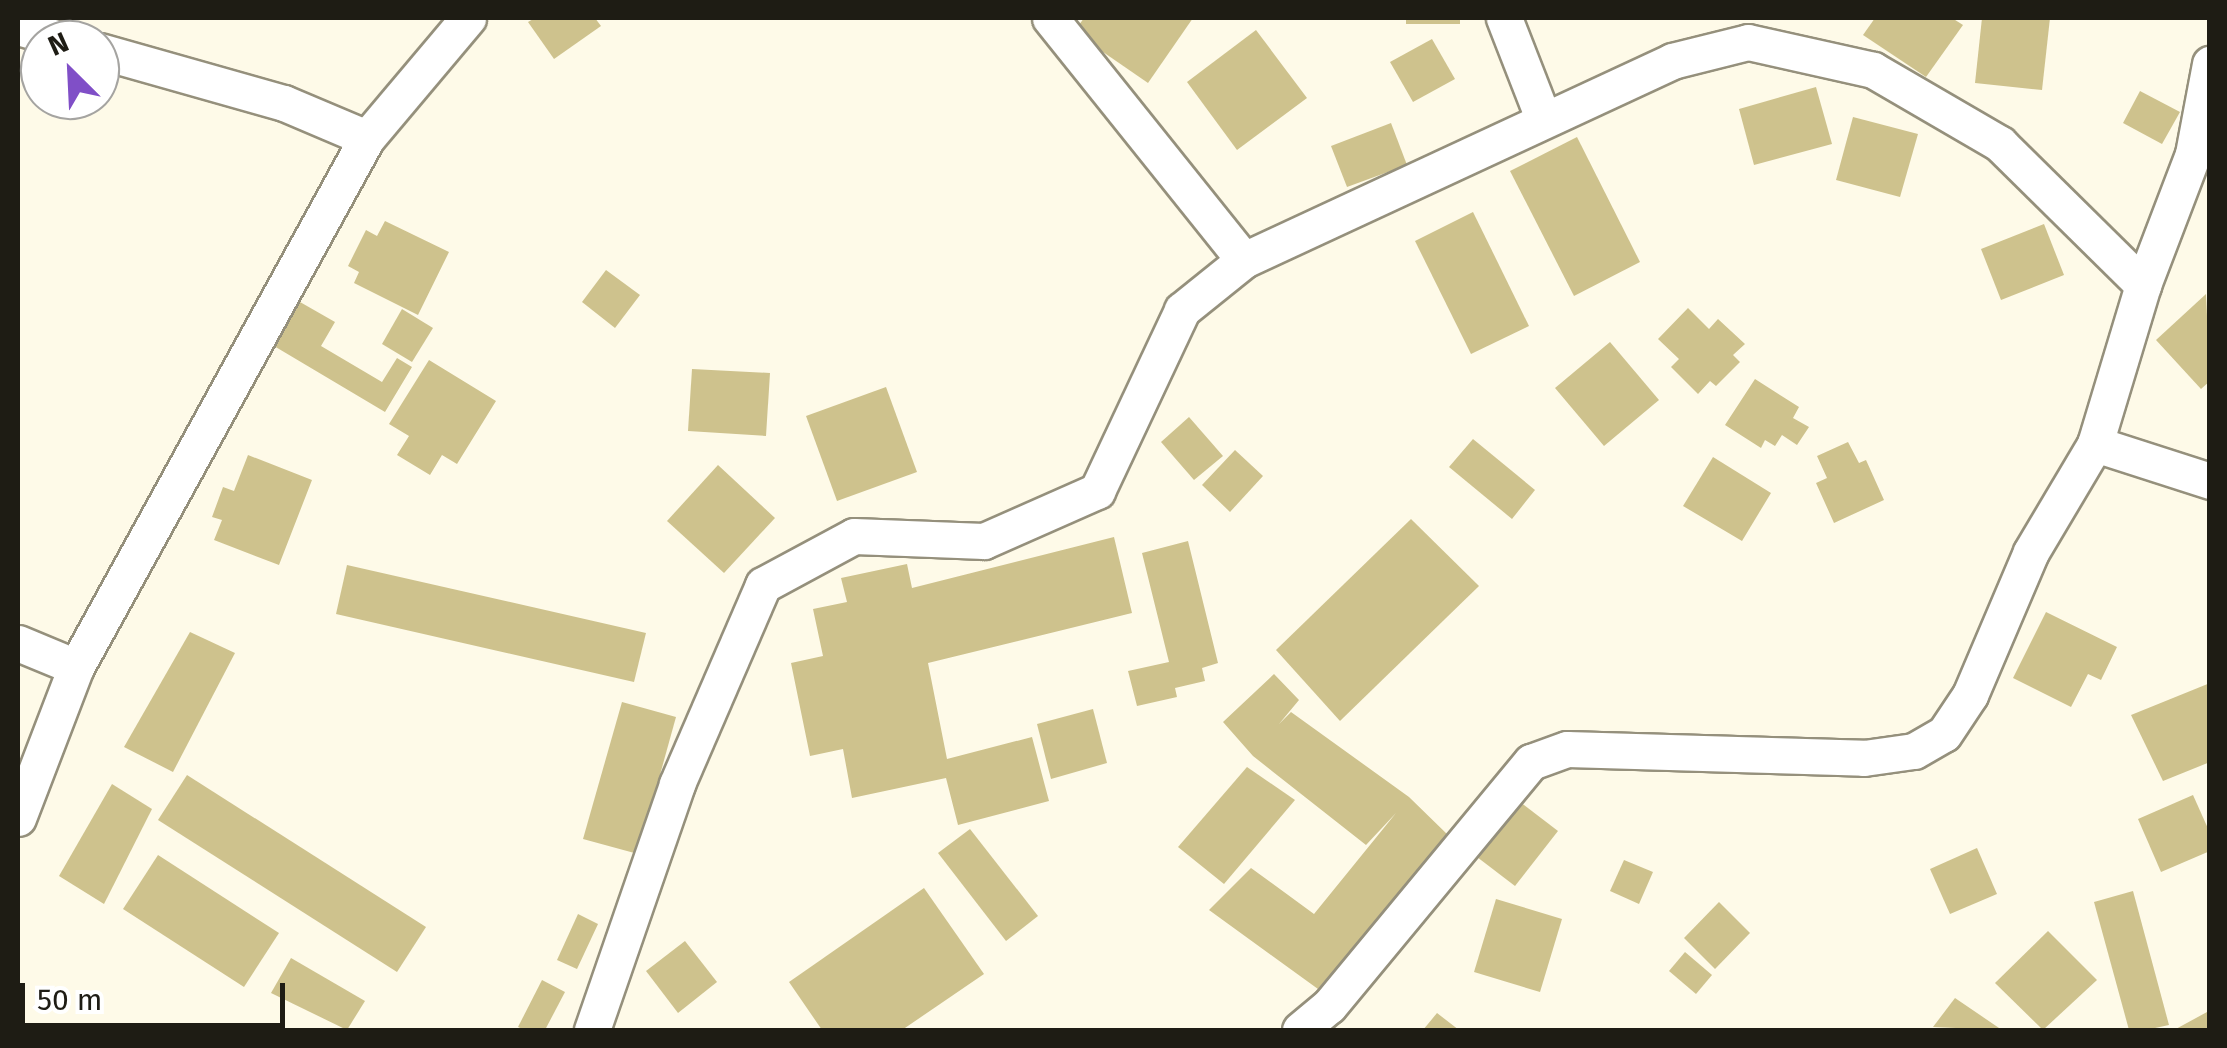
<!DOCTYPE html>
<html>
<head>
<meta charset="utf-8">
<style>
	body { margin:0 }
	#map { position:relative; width:2227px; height:1048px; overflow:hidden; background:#fefae8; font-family:"Fira Sans",sans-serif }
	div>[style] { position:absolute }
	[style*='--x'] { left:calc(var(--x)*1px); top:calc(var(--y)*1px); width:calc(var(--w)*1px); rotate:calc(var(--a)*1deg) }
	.building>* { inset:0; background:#cec28d }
	.roads { filter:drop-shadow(2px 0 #95907c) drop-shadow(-2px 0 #95907c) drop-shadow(0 2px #95907c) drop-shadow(0 -2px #95907c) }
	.minor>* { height:35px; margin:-17.5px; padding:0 17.5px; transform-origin:17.5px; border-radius:17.5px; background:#fff }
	span { translate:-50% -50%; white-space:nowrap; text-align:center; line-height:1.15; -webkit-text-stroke:9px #fff; paint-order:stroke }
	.frame { position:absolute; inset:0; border:20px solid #1e1c14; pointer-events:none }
	.north { position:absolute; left:20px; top:20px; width:100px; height:100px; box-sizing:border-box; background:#fff; border:2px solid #a5a4a1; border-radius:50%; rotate:336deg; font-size:28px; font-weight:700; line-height:40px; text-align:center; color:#1e1c14 }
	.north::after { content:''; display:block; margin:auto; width:35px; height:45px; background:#804fc7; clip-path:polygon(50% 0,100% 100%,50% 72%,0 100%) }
	.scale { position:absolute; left:20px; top:983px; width:265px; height:45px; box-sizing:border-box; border:5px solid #1e1c14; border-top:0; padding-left:12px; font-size:30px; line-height:35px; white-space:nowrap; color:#1e1c14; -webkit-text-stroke:8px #fff; paint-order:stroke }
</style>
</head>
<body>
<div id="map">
	<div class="building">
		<i style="clip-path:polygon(535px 18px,595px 18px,601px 26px,554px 59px,528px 22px)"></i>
		<i style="clip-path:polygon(1084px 18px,1193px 18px,1148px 83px,1074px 32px)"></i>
		<i style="clip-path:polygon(1406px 18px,1460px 18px,1460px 24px,1406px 24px)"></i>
		<i style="clip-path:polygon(1875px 18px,1952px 18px,1963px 25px,1926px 77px,1863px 35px)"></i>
		<i style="clip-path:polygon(1982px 18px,2050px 18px,2042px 90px,1975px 83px)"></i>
		<i style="clip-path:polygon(1256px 30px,1307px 98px,1237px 150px,1187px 82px)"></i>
		<i style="clip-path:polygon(1432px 39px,1455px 79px,1413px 102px,1390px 62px)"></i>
		<i style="clip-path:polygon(1816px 87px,1832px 144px,1754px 165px,1739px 109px)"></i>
		<i style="clip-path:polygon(2140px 91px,2180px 112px,2162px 144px,2123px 123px)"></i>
		<i style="clip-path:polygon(1853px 117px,1918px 134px,1900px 197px,1836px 180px)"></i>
		<i style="clip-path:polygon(1391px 123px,1407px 165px,1347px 187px,1331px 146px)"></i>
		<i style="clip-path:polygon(1577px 137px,1640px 262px,1574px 296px,1510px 171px)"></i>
		<i style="clip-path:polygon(1473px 212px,1529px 326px,1471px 354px,1415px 241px)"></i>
		<i style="clip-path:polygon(385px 221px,449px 252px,418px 315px,354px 283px,359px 272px,348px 266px,366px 230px,377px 236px)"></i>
		<i style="clip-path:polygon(2044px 224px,2064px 275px,2001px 300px,1981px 249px)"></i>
		<i style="clip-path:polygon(606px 270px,640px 295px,615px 328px,582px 302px)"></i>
		<i style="clip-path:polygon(2206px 294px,2210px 381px,2201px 389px,2156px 340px)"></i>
		<i style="clip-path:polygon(300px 302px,335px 322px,321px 346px,382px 382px,397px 358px,412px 367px,385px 412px,274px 346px)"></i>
		<i style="clip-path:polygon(1688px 308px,1709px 329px,1718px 319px,1745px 344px,1733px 355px,1740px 362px,1716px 386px,1710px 381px,1698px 394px,1671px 367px,1679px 359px,1658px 339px)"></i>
		<i style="clip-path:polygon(402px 309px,433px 328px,412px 362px,382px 344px)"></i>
		<i style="clip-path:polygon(1610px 342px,1659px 400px,1604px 446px,1555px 388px)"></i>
		<i style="clip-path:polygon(429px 360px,496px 401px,457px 464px,442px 455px,430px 475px,397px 455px,409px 436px,389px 424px)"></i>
		<i style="clip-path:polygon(692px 369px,770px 373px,766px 436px,688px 431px)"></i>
		<i style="clip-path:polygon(1755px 379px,1799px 407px,1793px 418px,1809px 427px,1797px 445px,1782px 435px,1775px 446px,1765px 440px,1761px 448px,1725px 425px)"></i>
		<i style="clip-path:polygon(886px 387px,917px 472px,837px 501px,806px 416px)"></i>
		<i style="clip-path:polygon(1189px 417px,1223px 456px,1194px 480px,1161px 442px)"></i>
		<i style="clip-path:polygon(1473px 439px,1535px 490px,1512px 519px,1449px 467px)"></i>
		<i style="clip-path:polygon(1848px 442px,1859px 463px,1866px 460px,1884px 500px,1834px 523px,1816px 483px,1827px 478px,1817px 456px)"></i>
		<i style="clip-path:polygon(1235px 450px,1263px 476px,1230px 512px,1202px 485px)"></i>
		<i style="clip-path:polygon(248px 455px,312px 480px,279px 565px,214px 540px,222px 520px,212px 517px,223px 487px,234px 491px)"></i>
		<i style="clip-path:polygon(1713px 457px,1771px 493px,1742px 541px,1683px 506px)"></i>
		<i style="clip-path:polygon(718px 465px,775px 518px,724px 573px,667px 521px)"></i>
		<i style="clip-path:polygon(1411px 519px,1479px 586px,1340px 721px,1276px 650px)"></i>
		<i style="clip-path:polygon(1114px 537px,1132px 613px,928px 663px,947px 759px,1032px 737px,1049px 801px,958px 825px,946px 778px,852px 798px,843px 749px,810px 756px,791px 663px,823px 656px,813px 609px,847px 602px,841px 578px,907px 564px,912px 588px)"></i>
		<i style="clip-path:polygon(1188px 541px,1218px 663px,1202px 668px,1205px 681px,1175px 688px,1177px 697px,1137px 706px,1128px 671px,1169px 662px,1142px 553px)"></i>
		<i style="clip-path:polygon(347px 565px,646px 633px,634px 682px,336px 614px)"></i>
		<i style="clip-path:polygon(2046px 612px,2117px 647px,2101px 680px,2088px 674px,2071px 707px,2013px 678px)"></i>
		<i style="clip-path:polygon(190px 632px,235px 653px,173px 772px,124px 747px)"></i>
		<i style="clip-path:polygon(1274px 674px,1299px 700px,1279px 724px,1291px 712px,1409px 797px,1449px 836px,1318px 989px,1209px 910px,1251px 868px,1314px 914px,1396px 813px,1366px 845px,1253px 756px,1223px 722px)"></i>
		<i style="clip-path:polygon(2210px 683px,2210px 762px,2163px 781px,2131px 715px)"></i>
		<i style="clip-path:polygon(622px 702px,676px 717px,638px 854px,583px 839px)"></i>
		<i style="clip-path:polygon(1093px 709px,1107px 763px,1051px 779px,1037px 724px)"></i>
		<i style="clip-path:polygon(1247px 767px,1295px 800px,1224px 884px,1178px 847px)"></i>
		<i style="clip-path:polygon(187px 775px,426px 927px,397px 972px,158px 820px)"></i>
		<i style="clip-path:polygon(112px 784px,152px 809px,104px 904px,59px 876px)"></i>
		<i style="clip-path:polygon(2193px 795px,2210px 833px,2210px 851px,2161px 872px,2138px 819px)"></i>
		<i style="clip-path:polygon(1520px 802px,1558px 831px,1515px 886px,1477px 857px)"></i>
		<i style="clip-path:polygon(970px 829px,1038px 916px,1006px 941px,938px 853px)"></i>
		<i style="clip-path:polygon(1977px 848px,1997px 894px,1950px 914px,1930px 869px)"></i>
		<i style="clip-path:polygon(158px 855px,279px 933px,244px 987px,123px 909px)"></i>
		<i style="clip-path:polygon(1624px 860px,1653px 872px,1639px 904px,1610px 891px)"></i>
		<i style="clip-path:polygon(924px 888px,984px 974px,902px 1030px,822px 1030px,789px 982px)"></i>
		<i style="clip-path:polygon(2133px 891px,2169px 1025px,2146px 1030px,2129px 1030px,2094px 902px)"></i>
		<i style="clip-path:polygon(1496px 899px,1562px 919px,1540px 992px,1474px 972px)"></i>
		<i style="clip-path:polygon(1719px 902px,1750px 933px,1715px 969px,1684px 938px)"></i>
		<i style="clip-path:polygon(578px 914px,598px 924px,577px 969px,557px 960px)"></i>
		<i style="clip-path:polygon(2048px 931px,2097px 980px,2043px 1030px,1995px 983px)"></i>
		<i style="clip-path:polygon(685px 941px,717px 982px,678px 1013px,646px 971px)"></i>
		<i style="clip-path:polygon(1685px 952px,1712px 975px,1696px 994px,1669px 971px)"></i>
		<i style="clip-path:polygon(291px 958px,365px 1001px,347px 1030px,271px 993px)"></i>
		<i style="clip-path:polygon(542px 980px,565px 992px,545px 1030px,525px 1030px,518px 1027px)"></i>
		<i style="clip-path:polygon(1955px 998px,2002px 1030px,1933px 1027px)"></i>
		<i style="clip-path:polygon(2207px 1012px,2210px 1030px,2174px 1030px)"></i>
		<i style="clip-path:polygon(1437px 1013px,1459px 1030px,1423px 1030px)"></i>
	</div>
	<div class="roads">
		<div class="minor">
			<i style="--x:1050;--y:18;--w:310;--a:51.3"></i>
			<i style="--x:1504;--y:18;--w:107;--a:68.7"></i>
			<i style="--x:18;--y:27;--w:47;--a:16.1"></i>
			<i style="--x:100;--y:51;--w:191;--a:15.8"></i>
			<i style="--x:284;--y:103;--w:90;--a:22.9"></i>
			<i style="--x:2095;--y:444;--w:121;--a:17.8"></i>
			<i style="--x:18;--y:643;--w:63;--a:22.5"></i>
			<i style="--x:18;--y:818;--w:162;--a:-69"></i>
			<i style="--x:76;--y:667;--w:604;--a:-61.19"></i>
			<i style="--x:367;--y:138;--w:157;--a:-49.9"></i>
			<i style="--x:592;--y:1030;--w:260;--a:-70.9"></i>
			<i style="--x:677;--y:784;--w:217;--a:-66.6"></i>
			<i style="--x:763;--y:585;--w:103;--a:-28.3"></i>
			<i style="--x:854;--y:536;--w:130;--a:2.2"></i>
			<i style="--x:984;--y:541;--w:124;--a:-23.9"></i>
			<i style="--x:1097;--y:491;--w:200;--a:-64.8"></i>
			<i style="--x:1182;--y:310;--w:80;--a:-38.9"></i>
			<i style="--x:1244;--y:260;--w:472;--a:-24.9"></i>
			<i style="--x:1672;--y:61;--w:78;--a:-14"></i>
			<i style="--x:1748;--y:42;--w:128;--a:12.6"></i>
			<i style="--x:1873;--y:70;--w:147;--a:30.2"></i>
			<i style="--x:2000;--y:144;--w:201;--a:44.6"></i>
			<i style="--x:1300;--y:1030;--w:38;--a:-40"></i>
			<i style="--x:1329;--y:1006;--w:317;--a:-50.4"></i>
			<i style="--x:1531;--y:762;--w:38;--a:-20"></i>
			<i style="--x:1567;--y:749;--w:297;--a:1.7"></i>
			<i style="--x:1864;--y:758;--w:50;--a:-8"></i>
			<i style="--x:1914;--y:751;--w:34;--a:-30"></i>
			<i style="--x:1944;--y:734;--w:47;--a:-56.3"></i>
			<i style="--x:1970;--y:695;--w:155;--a:-66.9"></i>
			<i style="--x:2031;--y:552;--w:126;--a:-59.3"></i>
			<i style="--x:2095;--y:444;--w:166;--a:-73.2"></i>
			<i style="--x:2143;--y:285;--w:140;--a:-69.1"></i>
			<i style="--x:2193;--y:154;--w:92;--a:-79.3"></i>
		</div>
	</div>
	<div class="frame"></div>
	<div class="north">N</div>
	<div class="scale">50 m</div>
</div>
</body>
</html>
